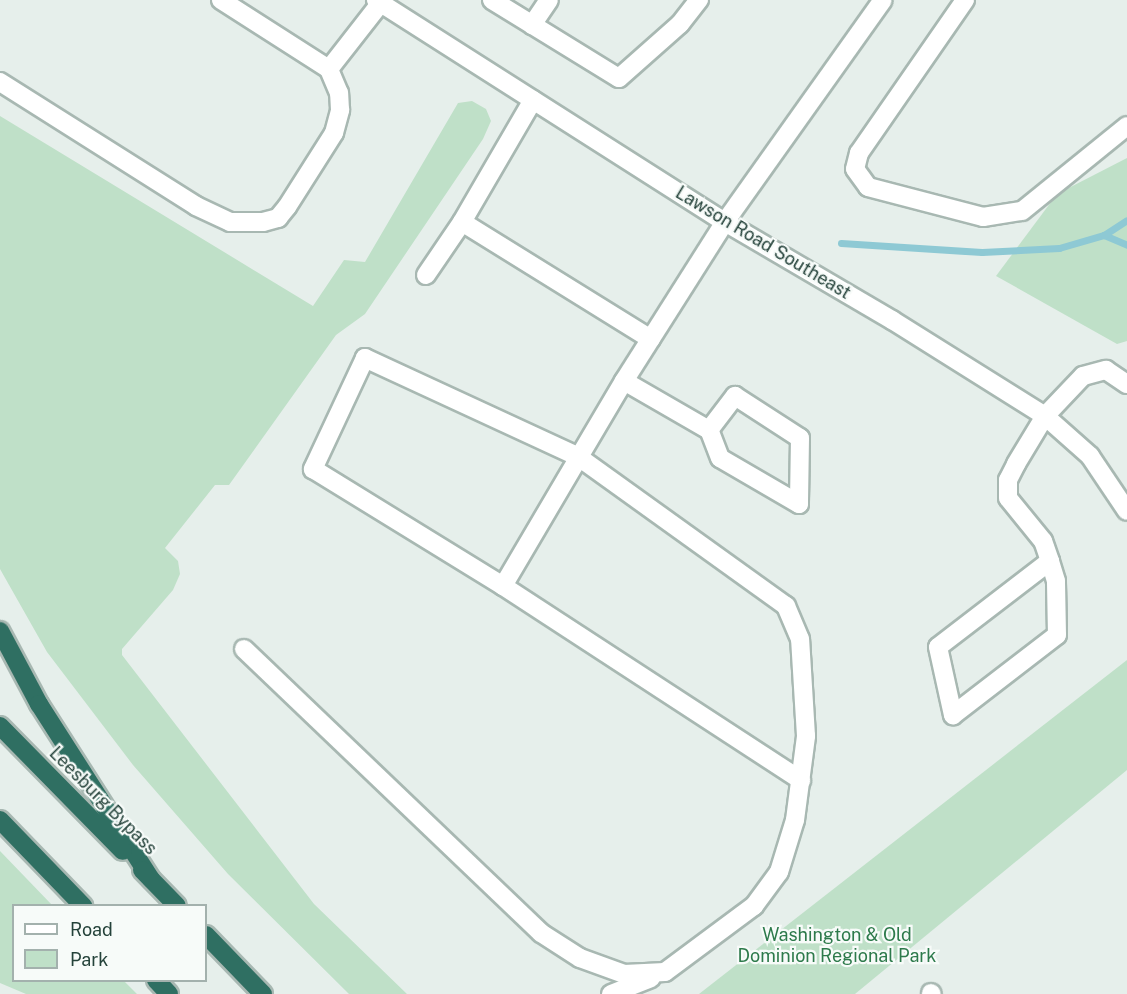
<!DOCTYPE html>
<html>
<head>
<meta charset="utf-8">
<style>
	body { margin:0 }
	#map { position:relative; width:1127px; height:994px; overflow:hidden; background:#e6efeb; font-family:"Public Sans",sans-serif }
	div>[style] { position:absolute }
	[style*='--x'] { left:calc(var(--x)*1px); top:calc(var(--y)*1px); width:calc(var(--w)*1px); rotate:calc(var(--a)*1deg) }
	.green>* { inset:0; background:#bfe0c8 }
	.stream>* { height:7px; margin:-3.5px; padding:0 3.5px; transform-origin:3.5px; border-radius:3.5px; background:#8ec9d4 }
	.roads { filter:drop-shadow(2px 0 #a8b8b2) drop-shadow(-2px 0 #a8b8b2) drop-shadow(0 2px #a8b8b2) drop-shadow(0 -2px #a8b8b2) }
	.minor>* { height:18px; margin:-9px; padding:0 9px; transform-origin:9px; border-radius:9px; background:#fff }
	.highway>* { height:18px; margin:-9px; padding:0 9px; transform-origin:9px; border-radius:9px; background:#2f6f62 }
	span { translate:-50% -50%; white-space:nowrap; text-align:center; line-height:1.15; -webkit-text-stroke:4.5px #f7fbf9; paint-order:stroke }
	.street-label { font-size:18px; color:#24423a }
	.park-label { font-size:18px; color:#2d7a4b }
	.legend { position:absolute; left:12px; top:904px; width:195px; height:78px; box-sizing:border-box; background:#f7fbf9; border:2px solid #a3b1ad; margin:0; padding:8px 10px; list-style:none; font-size:18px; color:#24423a }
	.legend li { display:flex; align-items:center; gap:12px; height:30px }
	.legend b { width:30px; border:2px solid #a3b1ad }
</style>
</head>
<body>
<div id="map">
	<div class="green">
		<i style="clip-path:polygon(472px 101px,486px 109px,491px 121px,483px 139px,365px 314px,336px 335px,229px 485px,215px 485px,165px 548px,178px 561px,180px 574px,173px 590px,122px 649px,122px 655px,314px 904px,407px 994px,349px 994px,228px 874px,133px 765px,47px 652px,0 569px,0 116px,313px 306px,344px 260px,365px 262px,458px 103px)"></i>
		<i style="clip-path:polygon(1127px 158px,1127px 341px,1117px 344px,996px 276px,1057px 194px)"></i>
		<i style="clip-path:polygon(1127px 660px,1127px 770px,855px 994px,699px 994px)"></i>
		<i style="clip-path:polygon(0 851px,52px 905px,14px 906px,14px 980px,124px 981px,137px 994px,26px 994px,0 983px)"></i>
	</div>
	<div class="stream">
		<i style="--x:1104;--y:235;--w:25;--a:23"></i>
		<i style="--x:841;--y:243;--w:141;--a:3.7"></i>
		<i style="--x:982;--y:252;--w:77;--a:-3"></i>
		<i style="--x:1059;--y:248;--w:47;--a:-16.1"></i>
		<i style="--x:1104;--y:235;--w:27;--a:-33"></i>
	</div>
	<div class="roads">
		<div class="minor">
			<i style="--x:221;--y:0;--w:128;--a:32.6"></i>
			<i style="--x:329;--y:69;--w:88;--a:-52"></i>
			<i style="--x:376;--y:0;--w:414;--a:32.5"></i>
			<i style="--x:725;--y:222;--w:194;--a:30.4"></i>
			<i style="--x:892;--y:320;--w:181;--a:32.1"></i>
			<i style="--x:1045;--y:416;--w:60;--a:41.6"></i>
			<i style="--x:1090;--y:456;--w:66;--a:56.1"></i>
			<i style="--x:492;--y:0;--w:149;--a:31.6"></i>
			<i style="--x:619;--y:78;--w:81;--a:-41.5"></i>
			<i style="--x:680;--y:24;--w:31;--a:-52"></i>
			<i style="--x:965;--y:0;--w:186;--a:124.7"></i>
			<i style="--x:859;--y:153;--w:16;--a:104"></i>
			<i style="--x:855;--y:169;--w:22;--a:54"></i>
			<i style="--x:868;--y:187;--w:119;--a:14.6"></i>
			<i style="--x:983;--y:217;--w:39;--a:-9"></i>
			<i style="--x:1022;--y:211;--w:135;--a:-39"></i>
			<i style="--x:532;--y:25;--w:30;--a:-56"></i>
			<i style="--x:0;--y:82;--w:232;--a:32.3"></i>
			<i style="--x:196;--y:206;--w:38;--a:25"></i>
			<i style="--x:230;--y:222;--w:33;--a:0"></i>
			<i style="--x:263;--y:222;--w:16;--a:-15"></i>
			<i style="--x:278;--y:218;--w:14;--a:-51"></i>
			<i style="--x:287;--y:207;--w:88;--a:-57.6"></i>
			<i style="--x:334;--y:133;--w:24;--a:-75"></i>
			<i style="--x:340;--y:110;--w:17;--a:-93"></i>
			<i style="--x:339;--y:93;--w:26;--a:-113"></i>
			<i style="--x:462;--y:222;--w:141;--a:-59.8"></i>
			<i style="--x:426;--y:275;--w:64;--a:-55.8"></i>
			<i style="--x:462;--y:222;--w:222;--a:31.8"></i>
			<i style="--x:624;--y:381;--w:98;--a:30"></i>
			<i style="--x:709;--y:430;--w:43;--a:-52.6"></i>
			<i style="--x:735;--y:396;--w:77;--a:32.9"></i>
			<i style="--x:800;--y:438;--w:66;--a:90.9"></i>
			<i style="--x:799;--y:504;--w:91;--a:-149.8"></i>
			<i style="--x:720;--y:458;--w:30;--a:-111"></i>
			<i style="--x:1050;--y:561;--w:141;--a:142.5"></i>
			<i style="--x:938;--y:647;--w:70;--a:77.6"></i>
			<i style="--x:953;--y:715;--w:131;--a:-37.6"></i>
			<i style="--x:1057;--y:635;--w:54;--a:-91.1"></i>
			<i style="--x:1056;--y:581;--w:21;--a:-107"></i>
			<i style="--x:1050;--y:561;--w:21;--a:-109"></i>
			<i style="--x:1043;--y:541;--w:55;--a:-129.1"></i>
			<i style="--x:1008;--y:498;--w:18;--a:-90"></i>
			<i style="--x:1008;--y:480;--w:18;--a:-63"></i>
			<i style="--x:1016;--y:464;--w:56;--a:-58.9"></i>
			<i style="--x:1045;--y:416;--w:55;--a:-46.5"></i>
			<i style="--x:1083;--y:376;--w:24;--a:-15"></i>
			<i style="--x:1106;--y:370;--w:25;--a:34"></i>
			<i style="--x:503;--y:586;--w:356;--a:33.1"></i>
			<i style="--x:244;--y:649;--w:411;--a:43.7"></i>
			<i style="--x:541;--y:933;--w:46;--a:32.7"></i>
			<i style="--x:580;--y:958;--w:47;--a:20"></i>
			<i style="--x:624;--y:974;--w:41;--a:-2.8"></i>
			<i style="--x:665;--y:972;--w:111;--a:-36.6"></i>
			<i style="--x:754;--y:906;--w:42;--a:-53.7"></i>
			<i style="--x:779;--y:872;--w:54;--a:-72.9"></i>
			<i style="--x:795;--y:820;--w:85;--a:-82.5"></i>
			<i style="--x:806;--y:736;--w:97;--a:-93.5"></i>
			<i style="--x:800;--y:639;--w:36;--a:-113"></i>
			<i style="--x:786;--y:606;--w:255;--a:-144.3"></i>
			<i style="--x:579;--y:457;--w:236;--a:-155.2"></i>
			<i style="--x:365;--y:358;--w:123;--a:115.1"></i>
			<i style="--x:313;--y:469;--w:223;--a:31.6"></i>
			<i style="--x:503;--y:586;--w:150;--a:-59.5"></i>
			<i style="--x:579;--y:457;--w:88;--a:-59.4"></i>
			<i style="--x:624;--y:381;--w:188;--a:-57.6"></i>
			<i style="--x:725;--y:222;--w:272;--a:-54.6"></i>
			<i style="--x:931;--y:993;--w:1;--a:45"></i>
			<i style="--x:611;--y:994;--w:43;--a:-21.8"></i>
		</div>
		<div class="highway">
			<i style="--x:0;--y:631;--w:83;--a:61.9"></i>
			<i style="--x:39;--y:704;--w:208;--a:57.4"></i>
			<i style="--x:0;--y:726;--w:175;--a:45.5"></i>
			<i style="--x:0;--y:820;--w:120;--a:46"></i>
			<i style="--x:142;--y:870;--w:50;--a:45.8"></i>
			<i style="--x:206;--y:935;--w:82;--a:46"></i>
			<i style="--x:156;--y:980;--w:19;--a:47"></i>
		</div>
	</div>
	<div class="street-label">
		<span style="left:763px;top:243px;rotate:31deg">Lawson Road Southeast</span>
		<span style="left:103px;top:801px;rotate:45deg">Leesburg Bypass</span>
	</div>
	<div class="park-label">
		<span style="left:837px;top:946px">Washington &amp; Old<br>Dominion Regional Park</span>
	</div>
	<ul class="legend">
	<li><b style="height:8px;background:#fff"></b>Road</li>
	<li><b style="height:16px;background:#bfe0c8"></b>Park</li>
	</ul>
</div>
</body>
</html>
